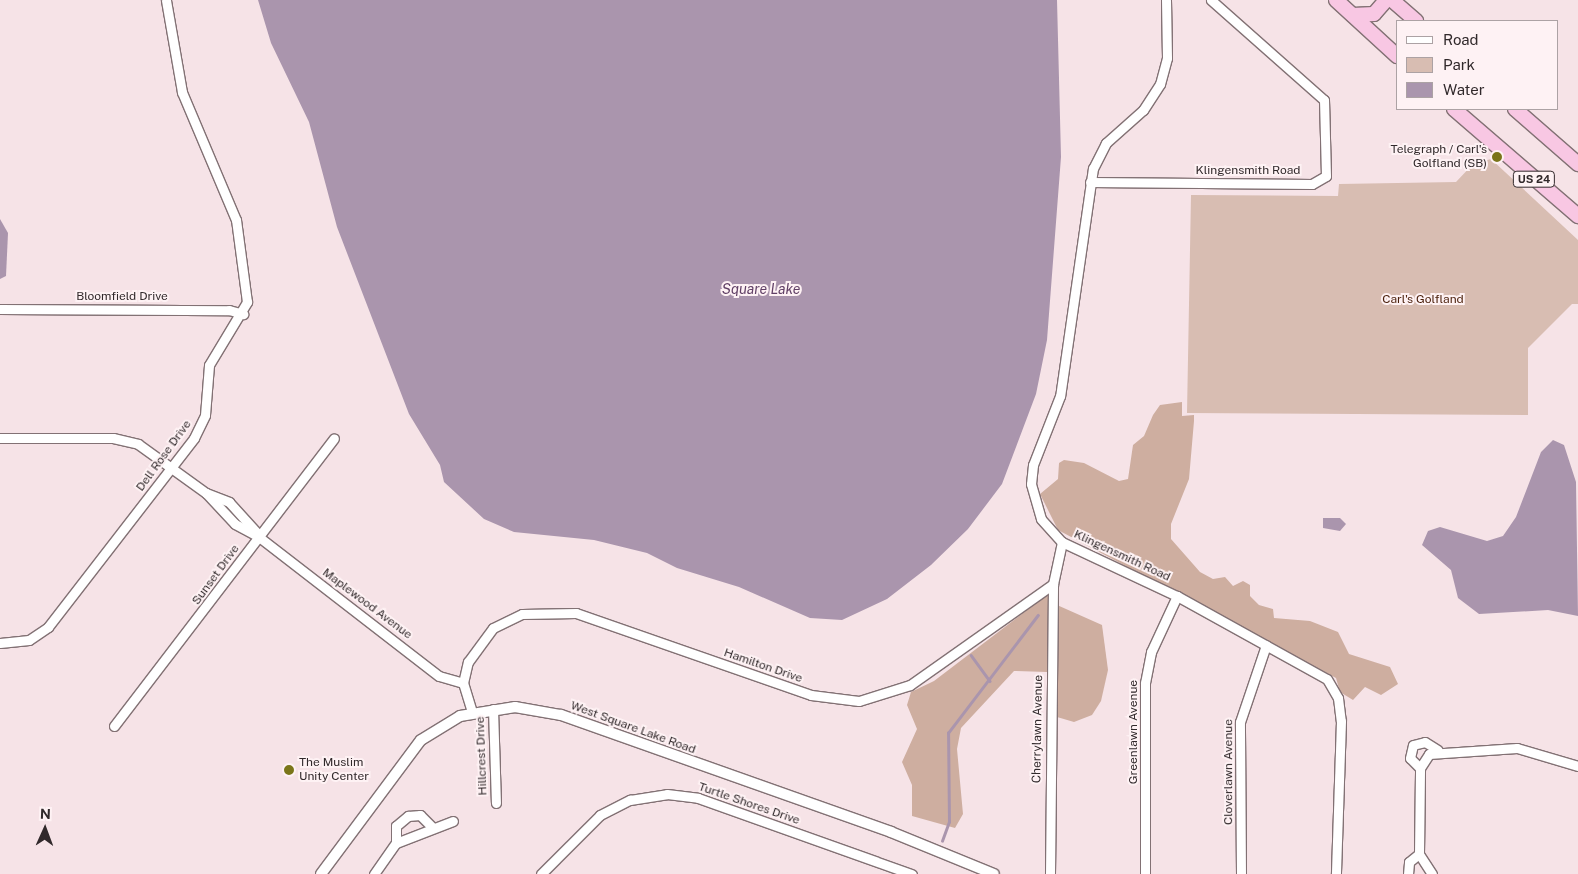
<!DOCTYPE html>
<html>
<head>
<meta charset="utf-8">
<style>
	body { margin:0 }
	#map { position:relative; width:1578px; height:874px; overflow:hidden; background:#f6e3e7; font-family:"Public Sans",sans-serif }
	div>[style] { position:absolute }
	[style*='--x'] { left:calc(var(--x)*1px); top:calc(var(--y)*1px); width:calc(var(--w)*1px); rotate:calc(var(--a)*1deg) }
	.green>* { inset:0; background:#d8bdb2 }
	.forest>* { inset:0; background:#ceaea0 }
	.water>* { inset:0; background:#aa95ad }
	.stream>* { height:2.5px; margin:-1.25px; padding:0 1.25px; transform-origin:1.25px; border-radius:1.25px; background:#aa95ad }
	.roads { filter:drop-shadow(1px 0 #827174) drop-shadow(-1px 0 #827174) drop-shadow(0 1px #827174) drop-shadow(0 -1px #827174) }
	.minor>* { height:9px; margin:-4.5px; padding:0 4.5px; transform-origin:4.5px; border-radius:4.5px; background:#fff }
	.tertiary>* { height:10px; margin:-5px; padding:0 5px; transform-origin:5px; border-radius:5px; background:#fff }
	.trunk>* { height:14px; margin:-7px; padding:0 7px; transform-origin:7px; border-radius:7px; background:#f8c7e3 }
	.dots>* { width:14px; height:14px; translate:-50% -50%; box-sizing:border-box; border:2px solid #fef2f4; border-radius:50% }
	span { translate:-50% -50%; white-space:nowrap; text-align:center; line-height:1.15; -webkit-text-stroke:4px #fef2f4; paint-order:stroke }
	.shield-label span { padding:1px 4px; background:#fef2f4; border:1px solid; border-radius:4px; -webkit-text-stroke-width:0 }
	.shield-label { font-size:11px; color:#31292b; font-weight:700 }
	.poi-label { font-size:12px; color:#31292b }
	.right { translate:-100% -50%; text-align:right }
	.left { translate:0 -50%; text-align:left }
	.street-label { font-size:12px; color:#31292b }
	.park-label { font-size:12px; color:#481d08 }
	.water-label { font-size:14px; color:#614066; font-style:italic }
	.legend { position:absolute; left:1396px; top:20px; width:162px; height:90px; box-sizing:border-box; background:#fef2f4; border:1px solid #aca2a4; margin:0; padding:6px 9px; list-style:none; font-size:15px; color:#31292b }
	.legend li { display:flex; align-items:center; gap:10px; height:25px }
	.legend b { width:25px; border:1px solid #aca2a4 }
	.north { position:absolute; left:20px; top:804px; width:50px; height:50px; -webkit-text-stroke:4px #fef2f4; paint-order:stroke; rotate:2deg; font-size:14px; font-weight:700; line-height:20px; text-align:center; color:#31292b }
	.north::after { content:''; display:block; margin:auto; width:18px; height:22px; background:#31292b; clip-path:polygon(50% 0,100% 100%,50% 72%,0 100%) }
</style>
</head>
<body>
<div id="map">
	<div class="green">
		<i style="clip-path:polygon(1491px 159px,1578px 240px,1578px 304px,1572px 304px,1528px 348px,1528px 415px,1187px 413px,1191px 195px,1338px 196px,1339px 184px,1456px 182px,1473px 164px)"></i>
	</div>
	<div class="forest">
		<i style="clip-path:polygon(1182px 402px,1182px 416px,1194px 415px,1194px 421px,1189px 479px,1171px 524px,1171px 539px,1200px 572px,1213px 579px,1225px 577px,1233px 586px,1243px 581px,1250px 585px,1250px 596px,1259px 605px,1273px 609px,1274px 618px,1310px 621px,1338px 632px,1349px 654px,1390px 667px,1398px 684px,1381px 695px,1365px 687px,1353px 700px,1340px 692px,1336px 678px,1058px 530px,1040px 494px,1058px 479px,1059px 463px,1064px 460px,1084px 463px,1119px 481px,1128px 479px,1133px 445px,1144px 436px,1153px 415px,1160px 405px)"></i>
		<i style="clip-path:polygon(1048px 594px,1050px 667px,1047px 672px,1014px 671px,961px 728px,957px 749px,963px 814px,955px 828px,912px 816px,912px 785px,902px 762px,917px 729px,907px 705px,911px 692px,934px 681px)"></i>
		<i style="clip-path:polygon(1057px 605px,1102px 625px,1108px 670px,1101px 701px,1092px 715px,1074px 722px,1057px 717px)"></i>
	</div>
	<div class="water">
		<i style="clip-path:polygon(258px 0,1057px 0,1061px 157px,1047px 340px,1036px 394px,1002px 484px,968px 529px,931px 565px,887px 599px,842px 620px,810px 618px,739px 587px,677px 568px,647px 553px,594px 540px,514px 532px,484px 519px,444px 482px,440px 465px,409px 414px,337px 227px,309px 122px,271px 43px)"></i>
		<i style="clip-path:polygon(0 219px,8px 233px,6px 276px,0 279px)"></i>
		<i style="clip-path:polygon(1553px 440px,1564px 445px,1576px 482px,1578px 616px,1548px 610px,1479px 614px,1458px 598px,1451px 570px,1422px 545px,1428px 531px,1440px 527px,1487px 541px,1503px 536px,1516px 517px,1541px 452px)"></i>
		<i style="clip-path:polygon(1323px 518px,1340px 518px,1346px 524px,1340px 531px,1323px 528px)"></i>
	</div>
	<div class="stream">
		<i style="--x:971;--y:655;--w:32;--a:54"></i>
		<i style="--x:942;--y:841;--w:20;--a:-70"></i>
		<i style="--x:949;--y:822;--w:89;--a:-90.6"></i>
		<i style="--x:948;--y:733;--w:148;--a:-52.7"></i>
	</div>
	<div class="roads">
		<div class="minor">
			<i style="--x:1166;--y:0;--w:58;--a:89"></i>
			<i style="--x:1167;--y:58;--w:27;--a:105"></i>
			<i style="--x:1160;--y:84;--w:31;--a:123"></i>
			<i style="--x:1143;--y:110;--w:50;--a:138.3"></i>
			<i style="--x:1106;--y:143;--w:28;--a:117"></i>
			<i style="--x:1093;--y:168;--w:230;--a:98.2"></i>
			<i style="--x:1060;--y:396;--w:74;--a:111.4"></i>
			<i style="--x:1033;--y:465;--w:19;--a:96"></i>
			<i style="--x:1031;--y:484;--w:36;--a:74"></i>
			<i style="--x:1041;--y:519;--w:31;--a:48"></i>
			<i style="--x:1062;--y:542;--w:127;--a:25.2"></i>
			<i style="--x:1177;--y:596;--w:171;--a:29"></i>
			<i style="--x:1327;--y:679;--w:22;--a:60"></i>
			<i style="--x:1338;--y:698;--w:23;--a:83"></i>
			<i style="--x:1341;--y:721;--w:153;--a:91.9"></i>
			<i style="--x:1090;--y:182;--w:222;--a:0.5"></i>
			<i style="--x:1312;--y:184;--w:16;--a:-30"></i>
			<i style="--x:1326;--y:176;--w:76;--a:-91.5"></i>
			<i style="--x:1324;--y:100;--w:151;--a:-138.5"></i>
			<i style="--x:0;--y:309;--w:229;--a:0.3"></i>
			<i style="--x:229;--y:310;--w:15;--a:16"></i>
			<i style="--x:0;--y:438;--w:113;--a:0"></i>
			<i style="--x:113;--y:438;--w:26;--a:13"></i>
			<i style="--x:138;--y:444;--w:84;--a:35.8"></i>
			<i style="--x:206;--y:493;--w:25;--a:21"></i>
			<i style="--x:229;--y:502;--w:43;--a:47.8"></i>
			<i style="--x:206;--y:493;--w:42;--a:46.9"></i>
			<i style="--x:235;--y:524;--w:27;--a:28"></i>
			<i style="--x:259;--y:537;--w:227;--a:37.7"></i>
			<i style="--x:439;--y:676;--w:25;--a:16"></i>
			<i style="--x:0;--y:643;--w:29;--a:-6"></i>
			<i style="--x:29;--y:640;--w:23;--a:-34"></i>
			<i style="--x:48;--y:627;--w:239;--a:-52.3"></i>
			<i style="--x:194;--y:438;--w:25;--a:-64"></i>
			<i style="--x:205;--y:415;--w:50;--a:-85.4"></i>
			<i style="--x:209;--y:365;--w:74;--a:-58.9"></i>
			<i style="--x:247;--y:302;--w:83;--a:-97.6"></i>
			<i style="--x:236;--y:220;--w:139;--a:-112.9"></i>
			<i style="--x:182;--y:92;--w:93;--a:-99.9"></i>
			<i style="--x:493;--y:709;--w:94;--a:88.2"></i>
			<i style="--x:472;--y:712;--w:30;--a:-107"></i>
			<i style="--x:463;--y:683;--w:22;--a:-77"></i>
			<i style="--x:468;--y:662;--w:42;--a:-53.7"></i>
			<i style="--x:493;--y:628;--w:32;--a:-26"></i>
			<i style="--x:522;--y:614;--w:54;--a:-1.1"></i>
			<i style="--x:576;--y:613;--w:249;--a:19.2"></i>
			<i style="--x:811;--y:695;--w:48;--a:7.1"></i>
			<i style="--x:859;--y:701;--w:53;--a:-17.4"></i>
			<i style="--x:910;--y:685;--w:175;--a:-35.2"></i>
			<i style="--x:114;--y:726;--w:362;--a:-52.6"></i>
			<i style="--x:1420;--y:768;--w:14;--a:-135"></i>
			<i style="--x:1410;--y:758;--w:13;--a:-77"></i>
			<i style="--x:1413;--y:745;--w:12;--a:-14"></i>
			<i style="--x:1425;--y:742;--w:15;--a:32"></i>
			<i style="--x:396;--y:843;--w:17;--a:-90"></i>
			<i style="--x:396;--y:826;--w:16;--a:-40"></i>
			<i style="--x:408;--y:816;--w:12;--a:-5"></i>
			<i style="--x:420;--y:815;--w:17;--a:45"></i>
			<i style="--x:374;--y:874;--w:38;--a:-55"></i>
			<i style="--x:396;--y:843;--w:61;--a:-21.1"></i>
			<i style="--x:541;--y:874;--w:83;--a:-45"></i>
			<i style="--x:600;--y:815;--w:34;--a:-27"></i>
			<i style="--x:630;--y:800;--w:37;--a:-9"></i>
			<i style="--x:667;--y:794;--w:31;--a:7"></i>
			<i style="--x:698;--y:798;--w:227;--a:19.6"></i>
			<i style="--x:1050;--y:874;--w:290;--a:-89.4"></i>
			<i style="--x:1053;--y:584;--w:43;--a:-77.9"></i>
			<i style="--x:1145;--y:874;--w:191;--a:-90"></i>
			<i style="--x:1145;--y:683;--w:32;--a:-79"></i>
			<i style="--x:1151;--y:652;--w:62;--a:-65.1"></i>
			<i style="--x:1241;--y:874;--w:152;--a:-90.4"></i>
			<i style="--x:1240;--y:722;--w:81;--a:-71.3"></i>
			<i style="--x:1408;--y:874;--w:12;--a:-85"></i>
			<i style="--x:1409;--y:862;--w:13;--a:-39"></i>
			<i style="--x:1432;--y:874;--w:24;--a:-123"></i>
			<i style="--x:1419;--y:854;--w:86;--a:-89.3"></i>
			<i style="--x:1420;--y:768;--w:17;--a:-57"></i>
			<i style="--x:1429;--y:754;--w:88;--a:-3.9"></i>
			<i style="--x:1517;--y:748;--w:64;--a:16.4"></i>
		</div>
		<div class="tertiary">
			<i style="--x:321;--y:874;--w:167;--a:-53.3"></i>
			<i style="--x:421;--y:740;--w:46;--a:-31.6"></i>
			<i style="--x:460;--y:716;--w:56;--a:-9.3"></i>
			<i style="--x:515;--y:707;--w:47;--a:9.9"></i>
			<i style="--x:561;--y:715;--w:350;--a:19.5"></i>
			<i style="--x:891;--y:832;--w:111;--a:22.2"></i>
		</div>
		<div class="trunk">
			<i style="--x:1336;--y:0;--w:83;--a:42.6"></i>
			<i style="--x:1392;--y:0;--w:32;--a:41"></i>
			<i style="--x:1353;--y:15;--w:21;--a:-3"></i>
			<i style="--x:1374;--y:14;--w:18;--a:-49"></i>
			<i style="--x:1454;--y:109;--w:164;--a:40.8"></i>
			<i style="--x:1515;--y:109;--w:84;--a:41.1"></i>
		</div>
	</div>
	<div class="dots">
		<i style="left:1497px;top:157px;background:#7a7519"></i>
		<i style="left:289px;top:770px;background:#7a7519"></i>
	</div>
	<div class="shield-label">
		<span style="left:1534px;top:179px">US 24</span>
	</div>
	<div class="poi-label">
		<span class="right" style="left:1487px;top:157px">Telegraph / Carl's<br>Golfland (SB)</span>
		<span class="left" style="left:299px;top:770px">The Muslim<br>Unity Center</span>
	</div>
	<div class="street-label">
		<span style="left:1248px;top:171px">Klingensmith Road</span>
		<span style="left:122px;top:297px">Bloomfield Drive</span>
		<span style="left:164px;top:456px;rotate:-54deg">Dell Rose Drive</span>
		<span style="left:1122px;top:556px;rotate:25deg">Klingensmith Road</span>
		<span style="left:216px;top:575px;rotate:-54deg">Sunset Drive</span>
		<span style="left:367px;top:604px;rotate:37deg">Maplewood Avenue</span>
		<span style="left:763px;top:666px;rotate:19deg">Hamilton Drive</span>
		<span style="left:633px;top:728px;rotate:20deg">West Square Lake Road</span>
		<span style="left:1038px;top:729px;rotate:-89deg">Cherrylawn Avenue</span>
		<span style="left:1134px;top:732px;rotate:-90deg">Greenlawn Avenue</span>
		<span style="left:482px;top:756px;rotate:-92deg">Hillcrest Drive</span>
		<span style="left:1229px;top:772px;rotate:-90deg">Cloverlawn Avenue</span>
		<span style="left:749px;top:804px;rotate:19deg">Turtle Shores Drive</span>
	</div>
	<div class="park-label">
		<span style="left:1423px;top:300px">Carl's Golfland</span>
	</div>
	<div class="water-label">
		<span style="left:761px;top:289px">Square Lake</span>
	</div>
	<ul class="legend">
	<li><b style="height:6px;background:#fff"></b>Road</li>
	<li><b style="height:14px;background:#d8bdb2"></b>Park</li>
	<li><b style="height:14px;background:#aa95ad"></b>Water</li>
	</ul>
	<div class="north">N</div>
</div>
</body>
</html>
